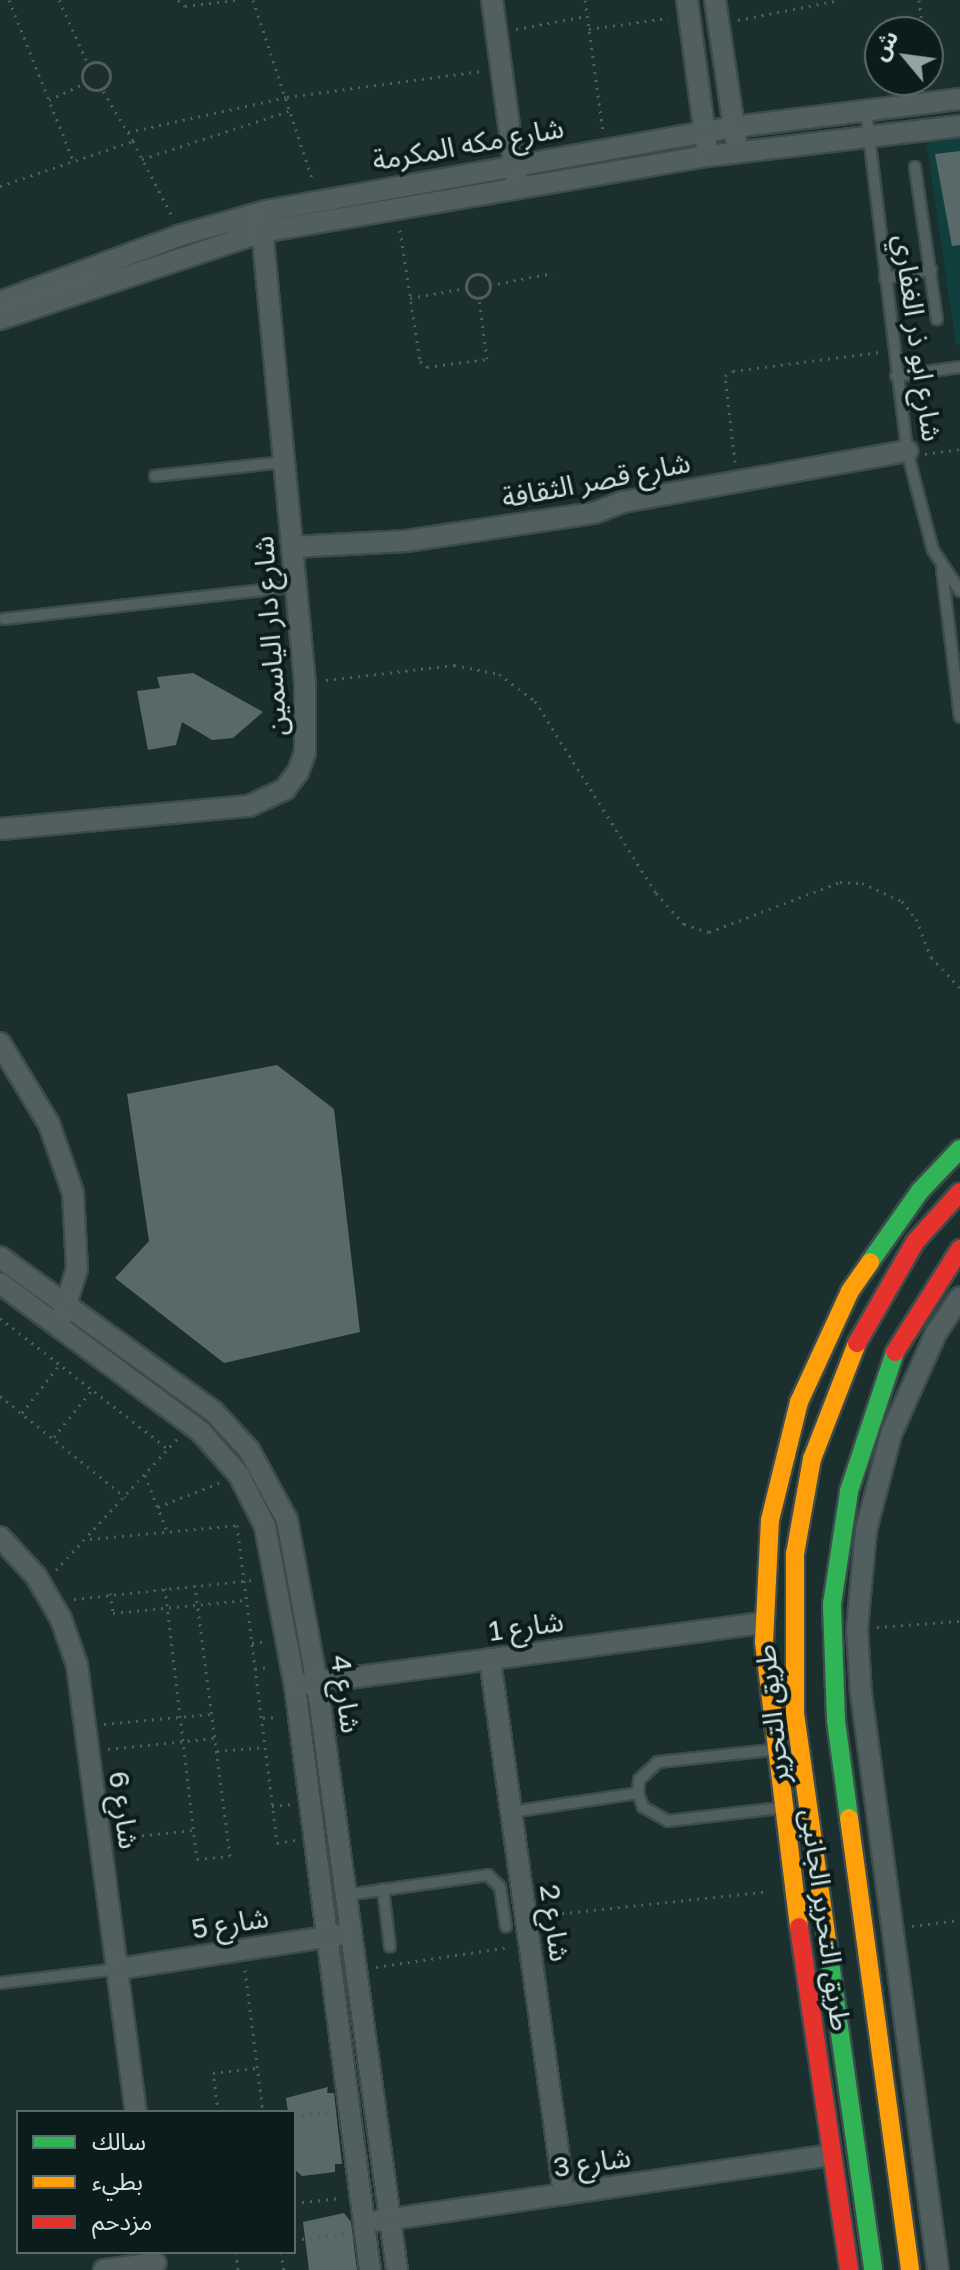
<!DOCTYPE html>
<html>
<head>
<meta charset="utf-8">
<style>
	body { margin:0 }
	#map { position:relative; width:960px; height:2270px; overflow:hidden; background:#1a2f2e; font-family:"Golos Text","Noto Sans Arabic",sans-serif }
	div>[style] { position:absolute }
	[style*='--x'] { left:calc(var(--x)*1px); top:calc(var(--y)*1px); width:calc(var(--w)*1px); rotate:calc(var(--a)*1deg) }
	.built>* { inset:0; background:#103f3e }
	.building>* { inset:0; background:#59696a }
	.path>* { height:3px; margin-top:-1.5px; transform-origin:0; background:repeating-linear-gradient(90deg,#4f5d5c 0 2px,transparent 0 8px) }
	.path>.ring { margin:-1.5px; padding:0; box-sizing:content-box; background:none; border:3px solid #4f5d5c; border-radius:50% }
	.roads { filter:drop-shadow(2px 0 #3c4b4b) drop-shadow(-2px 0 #3c4b4b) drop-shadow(0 2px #3c4b4b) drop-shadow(0 -2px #3c4b4b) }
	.lane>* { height:10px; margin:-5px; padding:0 5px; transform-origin:5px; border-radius:5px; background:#51605f }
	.street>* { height:20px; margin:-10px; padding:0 10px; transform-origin:10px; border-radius:10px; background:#51605f }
	.fast>* { height:18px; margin:-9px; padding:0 9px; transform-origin:9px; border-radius:9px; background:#30b455 }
	.slow>* { height:18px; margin:-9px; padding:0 9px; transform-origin:9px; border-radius:9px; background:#ff9f0a }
	.jam>* { height:18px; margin:-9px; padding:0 9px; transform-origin:9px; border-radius:9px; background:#e5322d }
	span { translate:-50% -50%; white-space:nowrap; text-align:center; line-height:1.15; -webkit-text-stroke:8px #0c1b1b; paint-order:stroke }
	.street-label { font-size:28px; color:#d0e4e3 }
	.legend { position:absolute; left:16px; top:2110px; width:280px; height:144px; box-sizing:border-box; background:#0c1b1b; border:2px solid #5a6b6b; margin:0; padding:10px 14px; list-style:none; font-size:24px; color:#d0e4e3 }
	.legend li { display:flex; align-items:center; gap:16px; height:40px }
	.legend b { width:40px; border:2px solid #5a6b6b }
	.north { position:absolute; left:864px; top:16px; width:80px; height:80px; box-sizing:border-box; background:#0c1b1b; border:2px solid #5a6b6b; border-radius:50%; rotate:299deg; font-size:22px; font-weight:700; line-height:32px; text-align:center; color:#d0e4e3 }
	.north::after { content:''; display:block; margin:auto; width:28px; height:36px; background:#90a5a4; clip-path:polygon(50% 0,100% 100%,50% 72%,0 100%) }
</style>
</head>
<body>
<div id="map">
	<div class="built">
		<i style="clip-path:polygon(960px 137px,960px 344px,956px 345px,926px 140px)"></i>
	</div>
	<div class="building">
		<i style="clip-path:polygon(960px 151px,960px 245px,952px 246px,935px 154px)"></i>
		<i style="clip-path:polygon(193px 673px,263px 712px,233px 738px,212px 740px,182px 722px,176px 745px,148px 750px,137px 691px,160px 688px,157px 677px)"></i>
		<i style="clip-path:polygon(277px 1065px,334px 1109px,360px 1332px,224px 1363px,115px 1278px,149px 1241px,127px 1094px)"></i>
		<i style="clip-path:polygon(328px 2087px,327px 2093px,334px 2093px,342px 2164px,335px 2164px,335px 2172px,302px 2176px,295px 2170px,294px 2112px,288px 2112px,286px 2098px)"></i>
		<i style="clip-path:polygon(344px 2213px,351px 2222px,357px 2270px,309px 2270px,303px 2222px)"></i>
	</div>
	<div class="path">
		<i style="--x:9;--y:0;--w:172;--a:68.2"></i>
		<i style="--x:59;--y:0;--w:70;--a:65.6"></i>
		<i style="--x:178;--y:0;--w:9;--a:41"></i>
		<i style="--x:185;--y:6;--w:51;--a:-6.7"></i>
		<i style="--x:253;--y:0;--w:191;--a:71.7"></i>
		<i style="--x:585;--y:0;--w:132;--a:82.2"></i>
		<i style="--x:919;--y:0;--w:32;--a:83"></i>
		<i style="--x:738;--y:20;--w:104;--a:-11.1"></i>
		<i style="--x:516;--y:29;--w:72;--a:-10.4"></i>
		<i style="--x:589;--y:29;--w:80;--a:-7.9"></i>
		<i class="ring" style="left:82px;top:62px;width:25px;height:25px"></i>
		<i style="--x:928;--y:72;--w:12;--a:81"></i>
		<i style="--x:49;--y:100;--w:38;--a:-25"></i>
		<i style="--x:128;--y:132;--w:163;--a:-12.4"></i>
		<i style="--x:287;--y:97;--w:198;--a:-7.6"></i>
		<i style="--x:133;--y:141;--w:85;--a:62.5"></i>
		<i style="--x:142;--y:159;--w:158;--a:-18.1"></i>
		<i style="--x:0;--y:186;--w:140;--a:-18.7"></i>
		<i style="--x:133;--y:141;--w:61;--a:-120.8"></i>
		<i style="--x:400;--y:230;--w:133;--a:81.3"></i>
		<i style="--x:420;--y:361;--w:9;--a:41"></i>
		<i style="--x:427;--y:367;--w:61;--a:-7.6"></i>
		<i style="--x:487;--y:359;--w:62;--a:-97.5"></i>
		<i class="ring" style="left:466px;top:274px;width:21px;height:21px"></i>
		<i style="--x:490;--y:285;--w:64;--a:-10.8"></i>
		<i style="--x:410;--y:298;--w:57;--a:-10.1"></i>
		<i style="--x:925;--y:454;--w:35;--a:-8"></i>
		<i style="--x:735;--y:462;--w:87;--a:-96.6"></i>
		<i style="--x:725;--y:376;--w:9;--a:-32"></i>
		<i style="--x:733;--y:371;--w:148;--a:-7.4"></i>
		<i style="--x:326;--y:680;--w:129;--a:-6.7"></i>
		<i style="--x:454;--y:665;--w:46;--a:11.3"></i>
		<i style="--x:499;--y:674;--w:45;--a:36.9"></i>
		<i style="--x:535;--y:701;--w:227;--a:57.8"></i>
		<i style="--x:656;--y:893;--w:42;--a:47.9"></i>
		<i style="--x:684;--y:924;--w:26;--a:18"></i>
		<i style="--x:709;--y:932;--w:140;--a:-20.9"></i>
		<i style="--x:840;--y:882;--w:22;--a:3"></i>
		<i style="--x:862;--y:883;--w:44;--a:24.2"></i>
		<i style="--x:902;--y:901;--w:23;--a:52"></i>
		<i style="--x:916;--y:919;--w:41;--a:68.5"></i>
		<i style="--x:931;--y:957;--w:42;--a:46.9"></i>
		<i style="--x:0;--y:1318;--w:212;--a:37.9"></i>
		<i style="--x:0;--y:1396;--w:161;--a:38.9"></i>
		<i style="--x:22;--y:1413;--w:61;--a:-52.4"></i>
		<i style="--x:54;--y:1437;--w:59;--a:-51.2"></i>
		<i style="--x:145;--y:1475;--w:60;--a:68.6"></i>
		<i style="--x:158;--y:1507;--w:68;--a:-21.6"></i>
		<i style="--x:237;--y:1525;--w:321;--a:82.8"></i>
		<i style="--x:277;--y:1843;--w:20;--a:-9"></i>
		<i style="--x:90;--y:1539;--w:149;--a:-5.4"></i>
		<i style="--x:56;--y:1570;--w:180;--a:-47.3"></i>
		<i style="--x:165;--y:1588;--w:273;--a:83.3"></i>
		<i style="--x:197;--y:1859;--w:33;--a:-5"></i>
		<i style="--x:230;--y:1856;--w:273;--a:-97.4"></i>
		<i style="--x:110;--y:1593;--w:20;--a:81"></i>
		<i style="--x:113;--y:1613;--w:134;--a:-5.6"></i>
		<i style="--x:74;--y:1599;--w:180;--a:-6.1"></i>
		<i style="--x:877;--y:1627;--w:83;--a:-4.1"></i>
		<i style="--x:252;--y:1643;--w:16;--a:-7"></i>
		<i style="--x:255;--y:1669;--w:16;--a:-7"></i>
		<i style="--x:263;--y:1718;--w:16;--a:-4"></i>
		<i style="--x:104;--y:1724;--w:108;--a:-5.3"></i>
		<i style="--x:108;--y:1749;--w:108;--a:-5.9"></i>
		<i style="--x:217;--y:1751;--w:48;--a:-4.8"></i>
		<i style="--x:272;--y:1806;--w:20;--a:-6"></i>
		<i style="--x:118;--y:1838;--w:76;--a:-6"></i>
		<i style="--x:546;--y:1915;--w:224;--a:-6.1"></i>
		<i style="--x:912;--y:1926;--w:48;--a:-7.1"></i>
		<i style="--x:376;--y:1967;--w:135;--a:-8.5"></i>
		<i style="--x:245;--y:1970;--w:143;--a:82.8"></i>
		<i style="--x:218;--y:2112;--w:39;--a:-97"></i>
		<i style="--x:213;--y:2073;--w:44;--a:-6.5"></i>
		<i style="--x:294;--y:2116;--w:35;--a:-7"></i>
		<i style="--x:294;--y:2203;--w:46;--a:-6.2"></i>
		<i style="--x:294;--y:2240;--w:52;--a:-7.7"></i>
		<i style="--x:236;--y:2252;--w:18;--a:84"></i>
		<i style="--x:281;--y:2252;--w:18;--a:81"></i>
	</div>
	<div class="roads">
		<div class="lane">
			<i style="--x:866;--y:111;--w:342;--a:83.1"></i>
			<i style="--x:907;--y:451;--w:102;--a:75.3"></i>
			<i style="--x:933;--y:550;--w:49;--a:56.6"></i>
			<i style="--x:915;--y:167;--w:154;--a:81.8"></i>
			<i style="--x:885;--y:278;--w:47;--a:-9.9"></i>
			<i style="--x:896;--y:376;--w:65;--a:-8"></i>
			<i style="--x:155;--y:476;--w:130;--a:-6.2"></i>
			<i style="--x:942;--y:569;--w:149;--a:83.1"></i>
			<i style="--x:4;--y:619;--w:294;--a:-6.4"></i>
			<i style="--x:772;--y:1750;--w:115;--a:174"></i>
			<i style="--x:658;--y:1762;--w:26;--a:137"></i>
			<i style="--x:639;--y:1780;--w:13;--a:94"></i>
			<i style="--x:638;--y:1793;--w:15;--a:70"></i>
			<i style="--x:643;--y:1807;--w:29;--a:29"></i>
			<i style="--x:668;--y:1821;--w:113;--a:-6.6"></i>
			<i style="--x:511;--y:1812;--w:128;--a:-8.5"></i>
			<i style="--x:383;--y:1889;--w:58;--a:83.1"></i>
			<i style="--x:346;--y:1895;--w:143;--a:-8"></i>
			<i style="--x:488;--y:1875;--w:17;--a:45"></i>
			<i style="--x:500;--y:1887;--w:40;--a:81.5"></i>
			<i style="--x:0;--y:1983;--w:118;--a:-6.8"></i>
		</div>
		<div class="street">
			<i style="--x:492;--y:0;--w:179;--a:82.3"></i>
			<i style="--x:687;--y:0;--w:144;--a:82.4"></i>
			<i style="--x:715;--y:0;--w:142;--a:81.5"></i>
			<i style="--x:0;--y:302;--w:193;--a:-20.3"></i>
			<i style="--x:181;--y:235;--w:88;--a:-15.8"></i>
			<i style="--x:266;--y:211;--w:475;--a:-10.2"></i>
			<i style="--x:734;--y:127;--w:228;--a:-7.1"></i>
			<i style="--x:0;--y:319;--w:276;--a:-18.4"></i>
			<i style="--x:262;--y:232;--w:452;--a:-9.7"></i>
			<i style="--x:708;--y:156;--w:254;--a:-6.8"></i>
			<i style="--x:293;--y:547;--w:113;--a:-3"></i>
			<i style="--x:406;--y:541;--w:190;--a:-8.5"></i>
			<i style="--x:594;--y:513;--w:31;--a:-21"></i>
			<i style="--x:623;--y:502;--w:289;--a:-10.2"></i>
			<i style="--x:0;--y:829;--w:250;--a:-5.3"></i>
			<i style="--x:249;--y:806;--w:40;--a:-25"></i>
			<i style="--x:285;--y:789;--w:21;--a:-53"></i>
			<i style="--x:298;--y:772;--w:20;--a:-70"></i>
			<i style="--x:305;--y:753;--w:70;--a:-90"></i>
			<i style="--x:305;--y:683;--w:453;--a:-95.4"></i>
			<i style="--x:0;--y:1043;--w:95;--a:58.8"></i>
			<i style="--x:49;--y:1124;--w:73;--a:70.8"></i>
			<i style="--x:73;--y:1193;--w:76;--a:87"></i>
			<i style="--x:77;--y:1269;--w:47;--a:107.3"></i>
			<i style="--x:0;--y:1257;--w:263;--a:35.9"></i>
			<i style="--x:213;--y:1411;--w:53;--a:47.3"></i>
			<i style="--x:249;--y:1450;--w:80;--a:61.5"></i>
			<i style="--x:287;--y:1520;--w:166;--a:79.6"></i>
			<i style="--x:317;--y:1683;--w:592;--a:82.24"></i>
			<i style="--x:0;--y:1283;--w:250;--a:36.5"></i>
			<i style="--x:201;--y:1432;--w:57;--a:48.5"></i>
			<i style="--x:239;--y:1475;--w:57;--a:63"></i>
			<i style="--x:265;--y:1526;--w:163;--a:79.4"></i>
			<i style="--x:295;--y:1686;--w:589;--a:82.68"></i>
			<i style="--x:0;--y:1537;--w:53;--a:47.3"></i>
			<i style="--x:36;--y:1576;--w:50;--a:59.8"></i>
			<i style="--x:61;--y:1619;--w:49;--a:70.8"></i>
			<i style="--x:77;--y:1665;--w:451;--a:82.5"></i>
			<i style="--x:490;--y:1659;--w:540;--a:82.12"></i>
			<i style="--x:304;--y:1684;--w:464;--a:-7.6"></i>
			<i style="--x:117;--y:1969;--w:225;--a:-8.7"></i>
			<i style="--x:379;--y:2221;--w:455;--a:-8.3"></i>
			<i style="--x:104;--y:2270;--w:52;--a:-7.7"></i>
			<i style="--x:938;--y:2270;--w:582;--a:-97.6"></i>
			<i style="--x:861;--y:1693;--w:64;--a:-93.6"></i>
			<i style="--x:857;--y:1629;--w:99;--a:-84.8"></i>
			<i style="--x:866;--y:1530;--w:99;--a:-75.4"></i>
			<i style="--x:891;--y:1434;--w:111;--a:-66"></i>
			<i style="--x:936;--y:1333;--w:43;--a:-56.3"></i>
		</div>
		<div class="fast">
			<i style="--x:870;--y:1262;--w:87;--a:-54.8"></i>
			<i style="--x:920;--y:1191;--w:58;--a:-46.4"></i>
			<i style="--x:849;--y:1818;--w:99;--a:-97.6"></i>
			<i style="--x:836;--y:1720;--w:116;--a:-92"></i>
			<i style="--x:832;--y:1604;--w:114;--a:-81.4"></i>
			<i style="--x:849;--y:1491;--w:146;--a:-71.7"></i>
			<i style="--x:827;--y:1941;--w:332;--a:82"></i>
		</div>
		<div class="slow">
			<i style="--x:849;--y:1818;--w:456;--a:82.3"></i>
			<i style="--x:799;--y:1927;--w:287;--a:-97"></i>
			<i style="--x:764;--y:1642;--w:122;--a:-87.2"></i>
			<i style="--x:770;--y:1520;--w:122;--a:-76.2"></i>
			<i style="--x:799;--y:1402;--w:122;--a:-65.3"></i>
			<i style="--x:850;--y:1291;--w:35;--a:-55"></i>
			<i style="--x:827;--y:1941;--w:229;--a:-98"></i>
			<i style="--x:795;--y:1714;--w:160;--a:-90"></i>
			<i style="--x:795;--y:1554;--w:97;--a:-79.9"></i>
			<i style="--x:812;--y:1459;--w:124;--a:-68.8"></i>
		</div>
		<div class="jam">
			<i style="--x:857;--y:1343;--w:116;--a:-60.1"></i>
			<i style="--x:915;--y:1242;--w:67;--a:-48"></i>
			<i style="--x:895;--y:1352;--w:122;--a:-57.7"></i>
			<i style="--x:799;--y:1927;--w:347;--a:81.7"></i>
		</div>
	</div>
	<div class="street-label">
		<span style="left:468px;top:144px;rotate:-10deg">شارع مكه المكرمة</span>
		<span style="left:918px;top:338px;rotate:82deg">شارع ابو ذر الغفاري</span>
		<span style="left:596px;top:480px;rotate:-11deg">شارع قصر الثقافة</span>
		<span style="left:270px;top:636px;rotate:-94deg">شارع دار الياسمين</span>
		<span style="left:526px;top:1626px;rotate:-8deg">شارع 1</span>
		<span style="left:346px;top:1694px;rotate:82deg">شارع 4</span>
		<span style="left:772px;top:1714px;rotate:-96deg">طريق التحرير</span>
		<span style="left:124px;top:1810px;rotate:82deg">شارع 6</span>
		<span style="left:826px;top:1920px;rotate:82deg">طريق التحرير الجانبى</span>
		<span style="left:230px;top:1923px;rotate:-9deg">شارع 5</span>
		<span style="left:555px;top:1923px;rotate:82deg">شارع 2</span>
		<span style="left:592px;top:2162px;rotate:-8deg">شارع 3</span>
	</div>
	<ul class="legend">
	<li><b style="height:10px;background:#30b455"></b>سالك</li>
	<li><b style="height:10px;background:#ff9f0a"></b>بطيء</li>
	<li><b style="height:10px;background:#e5322d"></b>مزدحم</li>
	</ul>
	<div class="north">ش</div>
</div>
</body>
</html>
